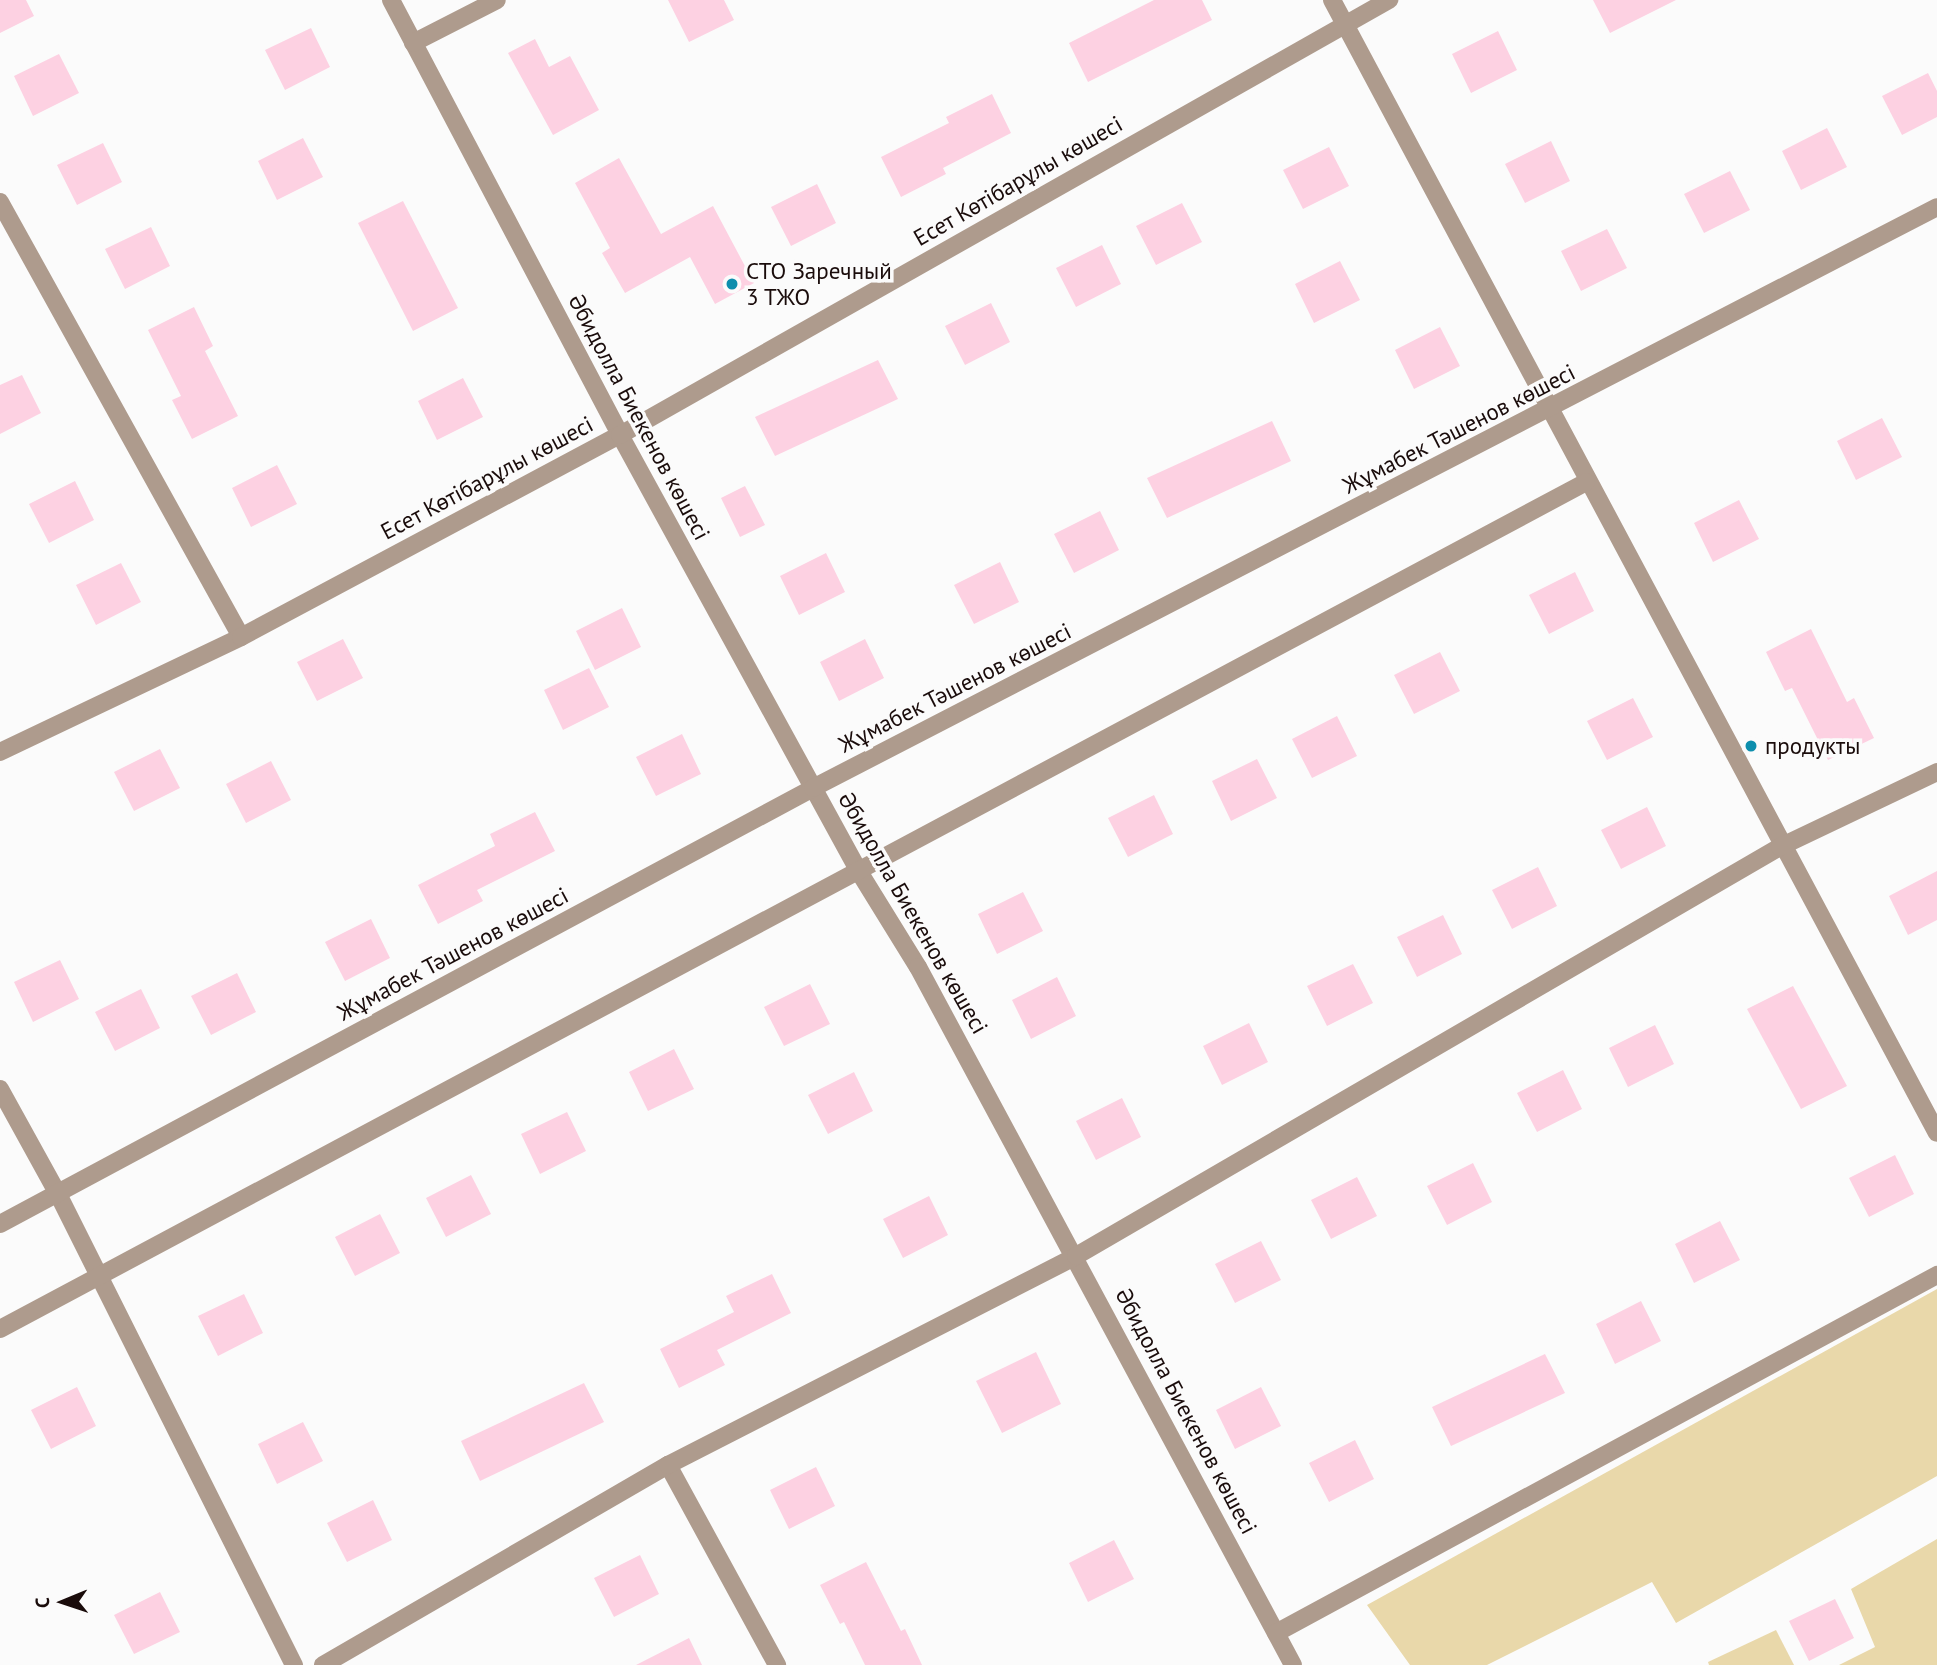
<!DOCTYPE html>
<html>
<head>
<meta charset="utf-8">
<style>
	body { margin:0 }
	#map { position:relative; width:1937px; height:1665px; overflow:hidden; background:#fbfbfb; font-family:"PT Sans",sans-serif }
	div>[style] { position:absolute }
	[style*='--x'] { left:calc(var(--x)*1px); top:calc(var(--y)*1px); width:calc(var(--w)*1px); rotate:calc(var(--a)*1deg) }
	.green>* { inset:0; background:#e9d8aa }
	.building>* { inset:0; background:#fdd1e2 }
	.minor>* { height:18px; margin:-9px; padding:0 9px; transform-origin:9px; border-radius:9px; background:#ae9b8d }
	.dots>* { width:19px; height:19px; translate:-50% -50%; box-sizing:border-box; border:4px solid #fbfbfb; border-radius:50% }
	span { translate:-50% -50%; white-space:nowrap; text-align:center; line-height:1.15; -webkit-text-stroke:7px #fbfbfb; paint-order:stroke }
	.street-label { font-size:23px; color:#1a0c0b }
	.poi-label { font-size:23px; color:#1a0c0b }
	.left { translate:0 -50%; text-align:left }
	.north { position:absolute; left:28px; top:1567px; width:70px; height:70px; -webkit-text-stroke:5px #fbfbfb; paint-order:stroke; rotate:268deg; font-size:19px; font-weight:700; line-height:28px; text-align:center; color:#1a0c0b }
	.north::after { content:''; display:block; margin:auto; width:24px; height:32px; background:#1a0c0b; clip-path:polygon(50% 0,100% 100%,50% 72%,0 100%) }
</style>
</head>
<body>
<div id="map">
	<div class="green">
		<i style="clip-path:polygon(1937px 1289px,1937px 1476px,1676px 1623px,1652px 1582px,1487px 1665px,1410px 1665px,1367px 1605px)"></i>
		<i style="clip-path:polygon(1937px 1539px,1937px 1665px,1839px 1665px,1875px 1647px,1851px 1589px)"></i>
		<i style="clip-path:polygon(1776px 1630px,1794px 1665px,1709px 1665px,1708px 1662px)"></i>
	</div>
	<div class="building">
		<i style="clip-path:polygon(0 0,26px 0,34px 16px,0 33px)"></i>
		<i style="clip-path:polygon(668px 0,724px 0,734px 20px,689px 42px)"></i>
		<i style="clip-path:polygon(1154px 0,1202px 0,1212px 20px,1088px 82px,1069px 43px)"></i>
		<i style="clip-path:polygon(1593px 0,1676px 0,1610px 33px)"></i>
		<i style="clip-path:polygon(311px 28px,330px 67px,285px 90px,265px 50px)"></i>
		<i style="clip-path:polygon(1498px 31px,1517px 70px,1471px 93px,1452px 54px)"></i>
		<i style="clip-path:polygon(535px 39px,549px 67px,570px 56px,599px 110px,553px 135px,508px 53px)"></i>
		<i style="clip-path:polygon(59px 54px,79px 93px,33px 116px,14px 76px)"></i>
		<i style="clip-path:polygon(1928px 73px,1937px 91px,1937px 117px,1902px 135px,1882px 96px)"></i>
		<i style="clip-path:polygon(992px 94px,1011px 133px,943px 168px,946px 174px,901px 197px,881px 157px,949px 123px,946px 117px)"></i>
		<i style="clip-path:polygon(1827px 128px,1847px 167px,1801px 190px,1782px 151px)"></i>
		<i style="clip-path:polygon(303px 138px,323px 177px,277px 200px,258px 161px)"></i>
		<i style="clip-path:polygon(1551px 141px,1570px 181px,1525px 203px,1505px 164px)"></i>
		<i style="clip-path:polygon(103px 143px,122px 182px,77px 205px,57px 165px)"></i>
		<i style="clip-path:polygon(1329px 147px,1349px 186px,1303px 209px,1283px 170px)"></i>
		<i style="clip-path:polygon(619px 158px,661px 234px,713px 206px,754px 283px,715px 304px,690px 257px,625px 293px,602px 253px,610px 248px,575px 183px)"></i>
		<i style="clip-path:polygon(1730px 171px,1750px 210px,1704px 233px,1684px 194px)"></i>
		<i style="clip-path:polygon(817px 184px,836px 223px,791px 246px,771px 207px)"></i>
		<i style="clip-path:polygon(403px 201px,458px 308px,413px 331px,358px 223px)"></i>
		<i style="clip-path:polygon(1182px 203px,1202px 242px,1156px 265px,1136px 226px)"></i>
		<i style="clip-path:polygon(151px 227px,170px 266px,125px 289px,105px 249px)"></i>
		<i style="clip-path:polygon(1607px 229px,1627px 268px,1581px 291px,1561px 251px)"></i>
		<i style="clip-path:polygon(1102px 245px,1121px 284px,1076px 307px,1056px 268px)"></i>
		<i style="clip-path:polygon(1340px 261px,1360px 300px,1314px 323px,1295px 284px)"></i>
		<i style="clip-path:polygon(991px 303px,1010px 342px,965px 365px,945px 326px)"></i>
		<i style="clip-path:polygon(194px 307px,213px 346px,205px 351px,238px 416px,192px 439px,172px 400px,181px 396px,148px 330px)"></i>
		<i style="clip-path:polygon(1440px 327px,1460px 366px,1414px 389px,1395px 350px)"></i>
		<i style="clip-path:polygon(878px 360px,898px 399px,775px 456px,755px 417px)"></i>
		<i style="clip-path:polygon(22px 375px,41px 413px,0 434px,0 385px)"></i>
		<i style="clip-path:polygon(463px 378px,483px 417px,437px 440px,418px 401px)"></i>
		<i style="clip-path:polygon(1882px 418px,1902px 457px,1856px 480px,1837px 441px)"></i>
		<i style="clip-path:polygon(1272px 421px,1291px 461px,1167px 518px,1147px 478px)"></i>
		<i style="clip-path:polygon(277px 465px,297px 504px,251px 527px,232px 488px)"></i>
		<i style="clip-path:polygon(75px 481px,94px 520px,49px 543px,29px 504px)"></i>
		<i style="clip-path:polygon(745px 486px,765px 525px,740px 537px,721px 498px)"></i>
		<i style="clip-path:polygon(1739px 500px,1759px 539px,1713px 562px,1694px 523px)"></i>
		<i style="clip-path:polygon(1100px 511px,1119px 550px,1074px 573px,1054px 534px)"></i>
		<i style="clip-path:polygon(826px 553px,845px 592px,799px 615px,780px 576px)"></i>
		<i style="clip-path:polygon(1000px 562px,1019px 602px,974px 624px,954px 585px)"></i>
		<i style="clip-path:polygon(121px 563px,141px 602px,96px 625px,76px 585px)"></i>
		<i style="clip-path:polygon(1575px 572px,1594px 611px,1549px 634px,1529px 595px)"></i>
		<i style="clip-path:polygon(622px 608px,641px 647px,595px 670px,576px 631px)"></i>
		<i style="clip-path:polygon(1811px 629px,1847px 702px,1854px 698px,1874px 738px,1828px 760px,1792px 688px,1785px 691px,1766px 652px)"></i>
		<i style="clip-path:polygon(343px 639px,363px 678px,317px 701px,297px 662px)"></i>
		<i style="clip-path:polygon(865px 639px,884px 678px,839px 701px,820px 662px)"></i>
		<i style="clip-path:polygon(1440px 652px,1460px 691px,1414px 714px,1394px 675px)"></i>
		<i style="clip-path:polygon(589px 668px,609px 707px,563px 730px,544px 690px)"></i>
		<i style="clip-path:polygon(1633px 698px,1653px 737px,1607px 760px,1587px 721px)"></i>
		<i style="clip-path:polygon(1337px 716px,1357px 756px,1312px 778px,1292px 739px)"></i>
		<i style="clip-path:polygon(682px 734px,701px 774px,656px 796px,636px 757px)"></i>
		<i style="clip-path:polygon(160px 749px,180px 788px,134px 811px,114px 772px)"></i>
		<i style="clip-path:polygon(1257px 759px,1277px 798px,1231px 821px,1212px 781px)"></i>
		<i style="clip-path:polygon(271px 761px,291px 800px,246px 823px,226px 784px)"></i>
		<i style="clip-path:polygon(1154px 795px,1173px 834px,1128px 857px,1108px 818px)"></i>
		<i style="clip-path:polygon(1647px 807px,1666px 846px,1621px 869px,1601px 830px)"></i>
		<i style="clip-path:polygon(535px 812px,555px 851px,477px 890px,483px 901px,438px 924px,418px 885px,495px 846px,490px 834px)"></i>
		<i style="clip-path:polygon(1538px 867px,1557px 906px,1512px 929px,1492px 890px)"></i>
		<i style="clip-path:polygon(1937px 871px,1937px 920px,1908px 935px,1889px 896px)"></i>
		<i style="clip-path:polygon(1023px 892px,1043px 931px,997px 954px,978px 914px)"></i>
		<i style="clip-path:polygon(1443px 915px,1462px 954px,1417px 977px,1397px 937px)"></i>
		<i style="clip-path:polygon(371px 919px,390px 958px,345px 981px,325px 942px)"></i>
		<i style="clip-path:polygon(60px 960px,79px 999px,33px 1022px,14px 982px)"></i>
		<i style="clip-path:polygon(1353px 964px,1373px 1003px,1327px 1026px,1307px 986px)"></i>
		<i style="clip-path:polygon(237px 973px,256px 1012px,211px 1035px,191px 996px)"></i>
		<i style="clip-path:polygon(1057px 977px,1076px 1016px,1031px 1039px,1012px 1000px)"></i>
		<i style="clip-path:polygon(810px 984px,830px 1024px,784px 1046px,764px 1007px)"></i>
		<i style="clip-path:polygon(1793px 986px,1847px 1086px,1801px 1109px,1747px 1009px)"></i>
		<i style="clip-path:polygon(141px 989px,160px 1028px,115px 1051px,95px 1012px)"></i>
		<i style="clip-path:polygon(1249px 1023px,1268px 1062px,1222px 1085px,1203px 1046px)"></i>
		<i style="clip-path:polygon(1655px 1025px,1674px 1064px,1628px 1087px,1609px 1048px)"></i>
		<i style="clip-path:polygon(674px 1049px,694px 1089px,648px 1111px,629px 1072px)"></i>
		<i style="clip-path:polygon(1563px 1070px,1582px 1109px,1537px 1132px,1517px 1093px)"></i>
		<i style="clip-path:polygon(854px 1072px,873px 1111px,828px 1134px,808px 1095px)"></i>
		<i style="clip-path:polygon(1122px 1098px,1141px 1137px,1096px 1160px,1076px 1121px)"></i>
		<i style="clip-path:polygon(567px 1112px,586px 1151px,540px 1174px,521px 1134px)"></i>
		<i style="clip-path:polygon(1895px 1155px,1914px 1194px,1869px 1217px,1849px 1178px)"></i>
		<i style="clip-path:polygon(1473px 1163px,1492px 1202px,1447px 1225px,1427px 1186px)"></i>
		<i style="clip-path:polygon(471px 1175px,491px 1214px,446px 1237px,426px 1198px)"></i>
		<i style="clip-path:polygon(1357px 1177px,1377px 1216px,1331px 1239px,1311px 1200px)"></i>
		<i style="clip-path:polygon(929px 1196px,948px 1235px,903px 1258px,883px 1219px)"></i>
		<i style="clip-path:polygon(380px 1214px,400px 1253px,355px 1276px,335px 1237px)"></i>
		<i style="clip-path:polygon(1720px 1221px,1740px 1260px,1694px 1283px,1675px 1244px)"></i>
		<i style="clip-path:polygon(1261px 1241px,1281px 1280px,1235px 1303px,1215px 1264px)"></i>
		<i style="clip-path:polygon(772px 1274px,791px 1313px,717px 1350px,725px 1365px,679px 1388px,660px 1349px,734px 1312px,726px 1296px)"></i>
		<i style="clip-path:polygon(244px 1294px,263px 1333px,218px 1356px,198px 1316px)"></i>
		<i style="clip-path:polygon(1641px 1301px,1661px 1341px,1615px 1364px,1596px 1324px)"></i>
		<i style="clip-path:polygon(1036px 1352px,1061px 1404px,1002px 1433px,976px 1381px)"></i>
		<i style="clip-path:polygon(1545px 1354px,1565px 1393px,1451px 1446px,1432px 1407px)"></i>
		<i style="clip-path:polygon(584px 1383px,604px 1422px,480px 1481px,461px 1441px)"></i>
		<i style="clip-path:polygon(77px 1387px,96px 1426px,51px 1449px,31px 1410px)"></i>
		<i style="clip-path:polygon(1261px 1387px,1281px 1426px,1235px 1449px,1216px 1410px)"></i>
		<i style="clip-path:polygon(303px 1422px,323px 1461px,277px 1484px,258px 1444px)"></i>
		<i style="clip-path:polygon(1355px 1440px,1374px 1479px,1329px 1502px,1309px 1463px)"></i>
		<i style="clip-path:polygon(816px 1467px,835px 1506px,789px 1529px,770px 1490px)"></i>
		<i style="clip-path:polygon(373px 1500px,392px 1540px,347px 1562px,327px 1523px)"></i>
		<i style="clip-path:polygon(1114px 1540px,1134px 1579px,1088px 1602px,1069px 1563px)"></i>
		<i style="clip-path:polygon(640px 1555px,659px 1594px,614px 1617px,594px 1578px)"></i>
		<i style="clip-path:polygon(866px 1562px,901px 1631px,905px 1629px,922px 1665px,865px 1665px,844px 1622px,840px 1624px,820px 1585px)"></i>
		<i style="clip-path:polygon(160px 1592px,180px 1632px,134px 1654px,114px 1615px)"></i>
		<i style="clip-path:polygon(1835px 1599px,1854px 1638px,1809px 1661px,1789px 1621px)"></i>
		<i style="clip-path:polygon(689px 1638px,702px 1665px,636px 1665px)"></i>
	</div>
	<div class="minor">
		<i style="--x:391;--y:0;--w:492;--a:62.2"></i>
		<i style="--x:620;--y:435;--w:496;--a:61.3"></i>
		<i style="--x:858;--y:870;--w:114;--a:58.3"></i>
		<i style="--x:918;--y:967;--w:792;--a:61.75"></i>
		<i style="--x:1332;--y:0;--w:1284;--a:61.9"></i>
		<i style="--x:413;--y:43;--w:94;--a:-27.1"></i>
		<i style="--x:0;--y:202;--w:497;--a:61"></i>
		<i style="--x:0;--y:752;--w:267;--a:-25.5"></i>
		<i style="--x:241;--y:637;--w:429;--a:-28.1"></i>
		<i style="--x:620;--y:435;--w:884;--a:-29.5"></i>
		<i style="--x:0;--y:1089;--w:120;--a:61.1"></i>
		<i style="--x:58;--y:1194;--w:527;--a:63.39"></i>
		<i style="--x:0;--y:1224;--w:923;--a:-28.2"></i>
		<i style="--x:813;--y:788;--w:1265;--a:-27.33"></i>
		<i style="--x:0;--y:1329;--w:1798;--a:-28.1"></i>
		<i style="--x:668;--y:1465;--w:228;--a:61.4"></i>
		<i style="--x:1276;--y:1633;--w:752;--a:-28.44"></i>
		<i style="--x:323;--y:1665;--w:399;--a:-30.1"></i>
		<i style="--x:668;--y:1465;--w:458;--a:-27.1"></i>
		<i style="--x:1076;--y:1256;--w:814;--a:-30.16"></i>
		<i style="--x:1780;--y:847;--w:174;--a:-25.5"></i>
	</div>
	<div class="dots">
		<i style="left:732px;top:284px;background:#0d8ead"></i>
		<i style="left:1751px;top:746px;background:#0d8ead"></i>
	</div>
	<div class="street-label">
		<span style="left:1018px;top:181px;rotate:-30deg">Есет Көтібарұлы көшесі</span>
		<span style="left:639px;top:417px;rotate:62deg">Әбидолла Биекенов көшесі</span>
		<span style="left:1459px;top:429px;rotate:-27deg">Жұмабек Тәшенов көшесі</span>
		<span style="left:487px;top:478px;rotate:-28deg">Есет Көтібарұлы көшесі</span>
		<span style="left:955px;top:688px;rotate:-27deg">Жұмабек Тәшенов көшесі</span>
		<span style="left:913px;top:913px;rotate:60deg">Әбидолла Биекенов көшесі</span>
		<span style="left:453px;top:954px;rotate:-28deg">Жұмабек Тәшенов көшесі</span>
		<span style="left:1186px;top:1411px;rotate:62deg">Әбидолла Биекенов көшесі</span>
	</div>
	<div class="poi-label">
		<span class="left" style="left:746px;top:284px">СТО Заречный<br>3 ТЖО</span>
		<span class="left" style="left:1765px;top:746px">продукты</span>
	</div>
	<div class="north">С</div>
</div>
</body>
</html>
